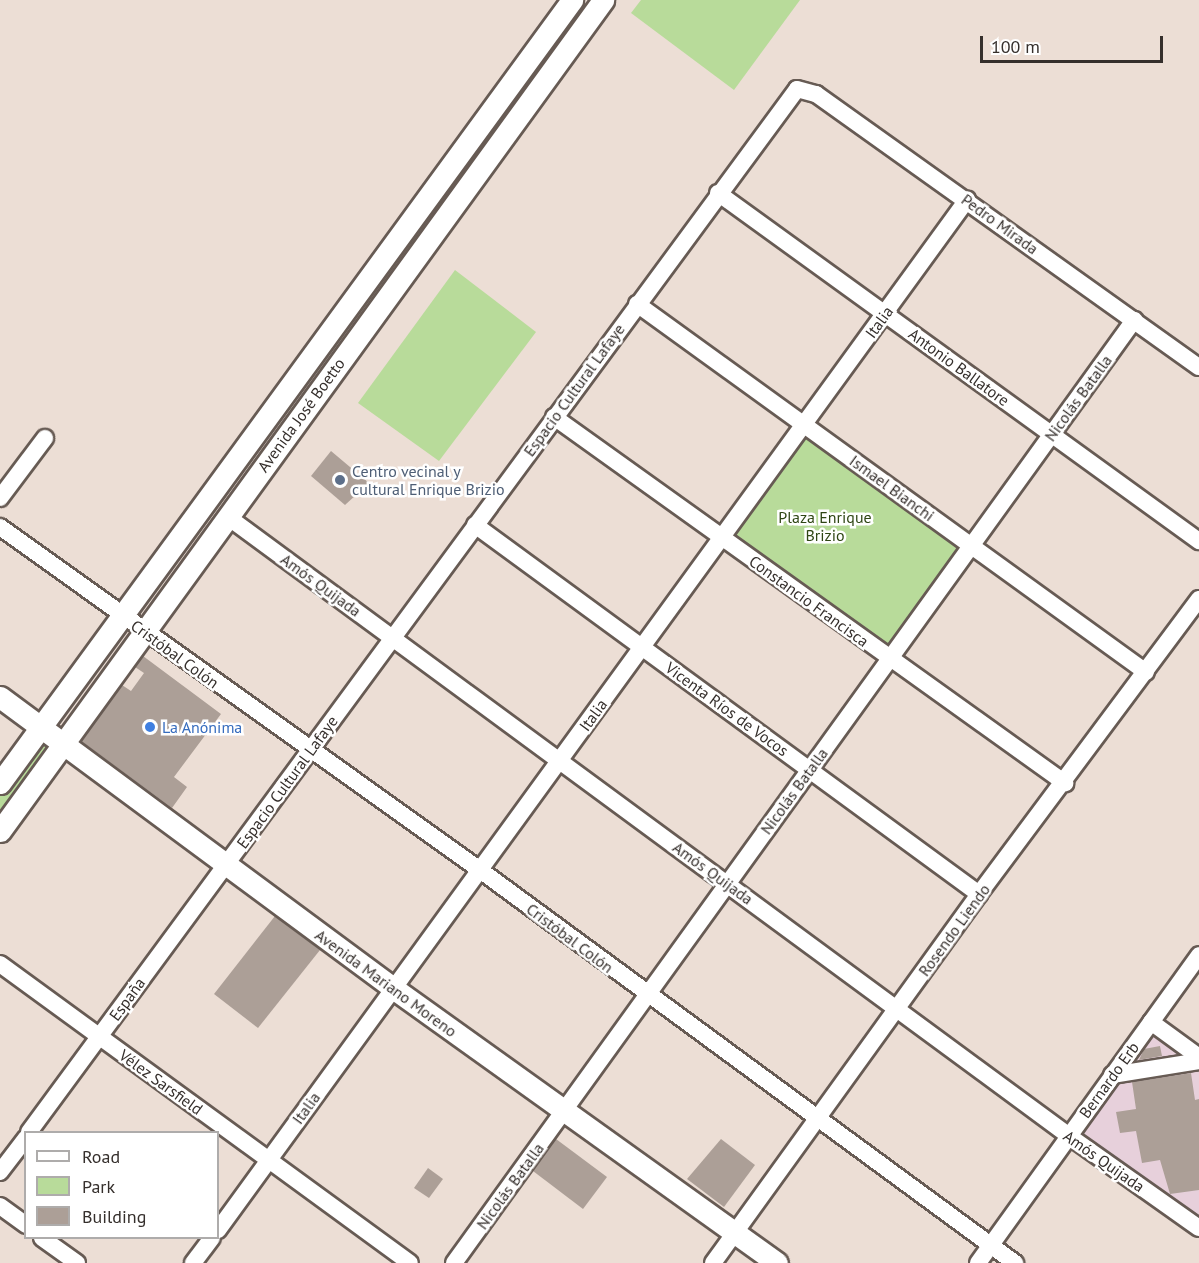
<!DOCTYPE html>
<html>
<head>
<meta charset="utf-8">
<style>
	body { margin:0 }
	#map { position:relative; width:1199px; height:1263px; overflow:hidden; background:#ecded5; font-family:"PT Sans",sans-serif }
	div>[style] { position:absolute }
	[style*='--x'] { left:calc(var(--x)*1px); top:calc(var(--y)*1px); width:calc(var(--w)*1px); rotate:calc(var(--a)*1deg) }
	.medical>* { inset:0; background:#e7d0db }
	.green>* { inset:0; background:#b8db9a }
	.building>* { inset:0; background:#ac9f97 }
	.path>* { height:2px; margin-top:-1px; transform-origin:0; background:repeating-linear-gradient(90deg,#b4a8a1 0 3px,transparent 0 7.5px) }
	.roads { filter:drop-shadow(2px 0 #675b54) drop-shadow(-2px 0 #675b54) drop-shadow(0 2px #675b54) drop-shadow(0 -2px #675b54) }
	.minor>* { height:16px; margin:-8px; padding:0 8px; transform-origin:8px; border-radius:8px; background:#fff }
	.major>* { height:21px; margin:-10.5px; padding:0 10.5px; transform-origin:10.5px; border-radius:10.5px; background:#fff }
	.dots>* { width:16px; height:16px; translate:-50% -50%; box-sizing:border-box; border:3px solid #fff; border-radius:50% }
	span { translate:-50% -50%; white-space:nowrap; text-align:center; line-height:1.15; -webkit-text-stroke:5px #fff; paint-order:stroke }
	.street-label { font-size:16px; color:#352f2c }
	.service-label { font-size:16px; color:#4e5e75 }
	.left { translate:0 -50%; text-align:left }
	.park-label { font-size:16px; color:#2f4614 }
	.shop-label { font-size:16px; color:#366cbe }
	.legend { position:absolute; left:24px; top:1131px; width:195px; height:108px; box-sizing:border-box; background:#fff; border:2px solid #aeacab; margin:0; padding:8px 10px; list-style:none; font-size:18px; color:#352f2c }
	.legend li { display:flex; align-items:center; gap:12px; height:30px }
	.legend b { width:30px; border:2px solid #aeacab }
	.scale { position:absolute; left:980px; top:36px; width:183px; height:27px; box-sizing:border-box; border:3px solid #352f2c; border-top:0; padding-left:8px; font-size:18px; line-height:21px; white-space:nowrap; color:#352f2c; -webkit-text-stroke:4px #fff; paint-order:stroke }
</style>
</head>
<body>
<div id="map">
	<div class="medical">
		<i style="clip-path:polygon(1153px 1030px,1199px 1063px,1199px 1223px,1076px 1135px)"></i>
	</div>
	<div class="green">
		<i style="clip-path:polygon(641px 0,800px 0,734px 90px,631px 13px)"></i>
		<i style="clip-path:polygon(455px 270px,536px 332px,439px 461px,358px 403px)"></i>
		<i style="clip-path:polygon(806px 429px,966px 545px,889px 655px,727px 538px)"></i>
		<i style="clip-path:polygon(41px 732px,58px 745px,0 826px,0 788px)"></i>
	</div>
	<div class="building">
		<i style="clip-path:polygon(331px 451px,369px 483px,345px 505px,311px 476px)"></i>
		<i style="clip-path:polygon(143px 656px,221px 714px,174px 777px,187px 787px,172px 808px,81px 741px,122px 685px,131px 691px,144px 673px,135px 667px)"></i>
		<i style="clip-path:polygon(275px 916px,320px 950px,258px 1028px,214px 994px)"></i>
		<i style="clip-path:polygon(1160px 1046px,1162px 1056px,1139px 1060px,1144px 1049px)"></i>
		<i style="clip-path:polygon(1191px 1073px,1195px 1100px,1199px 1099px,1199px 1190px,1170px 1194px,1160px 1160px,1142px 1163px,1136px 1131px,1120px 1133px,1116px 1112px,1136px 1109px,1132px 1082px)"></i>
		<i style="clip-path:polygon(556px 1139px,607px 1177px,583px 1209px,533px 1171px)"></i>
		<i style="clip-path:polygon(721px 1139px,755px 1165px,724px 1207px,687px 1179px)"></i>
		<i style="clip-path:polygon(428px 1168px,443px 1179px,429px 1198px,414px 1188px)"></i>
	</div>
	<div class="path">
		<i style="--x:845;--y:519;--w:7;--a:-16"></i>
		<i style="--x:825;--y:520;--w:6;--a:0"></i>
	</div>
	<div class="roads">
		<div class="minor">
			<i style="--x:718;--y:193;--w:594;--a:35.89"></i>
			<i style="--x:637;--y:304;--w:628;--a:35.87"></i>
			<i style="--x:554;--y:417;--w:629;--a:35.61"></i>
			<i style="--x:0;--y:498;--w:75;--a:-53.1"></i>
			<i style="--x:228;--y:517;--w:1044;--a:36.35"></i>
			<i style="--x:1069;--y:1136;--w:159;--a:35.3"></i>
			<i style="--x:475;--y:525;--w:625;--a:36.21"></i>
			<i style="--x:0;--y:527;--w:590;--a:35.55"></i>
			<i style="--x:480;--y:870;--w:664;--a:36.3"></i>
			<i style="--x:0;--y:964;--w:507;--a:36.1"></i>
			<i style="--x:1151;--y:1022;--w:59;--a:36.1"></i>
			<i style="--x:1112;--y:1075;--w:88;--a:-9.1"></i>
			<i style="--x:29;--y:1132;--w:1295;--a:-53.63"></i>
			<i style="--x:797;--y:89;--w:20;--a:15"></i>
			<i style="--x:816;--y:94;--w:470;--a:35.5"></i>
			<i style="--x:0;--y:1172;--w:43;--a:-52.6"></i>
			<i style="--x:0;--y:1206;--w:32;--a:36"></i>
			<i style="--x:218;--y:1230;--w:1274;--a:-53.98"></i>
			<i style="--x:42;--y:1238;--w:43;--a:35.5"></i>
			<i style="--x:193;--y:1263;--w:31;--a:-53"></i>
			<i style="--x:454;--y:1263;--w:1163;--a:-54.2"></i>
			<i style="--x:713;--y:1263;--w:455;--a:-54.2"></i>
			<i style="--x:979;--y:894;--w:368;--a:-53.3"></i>
			<i style="--x:978;--y:1263;--w:379;--a:-54.3"></i>
		</div>
		<div class="major">
			<i style="--x:0;--y:697;--w:489;--a:36.5"></i>
			<i style="--x:393;--y:988;--w:472;--a:35.6"></i>
			<i style="--x:0;--y:783;--w:970;--a:-53.85"></i>
			<i style="--x:0;--y:831;--w:1027;--a:-54.03"></i>
		</div>
	</div>
	<div class="dots">
		<i style="left:340px;top:480px;background:#5c6f8a"></i>
		<i style="left:150px;top:727px;background:#3f7fe0"></i>
	</div>
	<div class="street-label">
		<span style="left:1000px;top:224px;rotate:36deg">Pedro Mirada</span>
		<span style="left:879px;top:322px;rotate:-54deg">Italia</span>
		<span style="left:959px;top:367px;rotate:36deg">Antonio Ballatore</span>
		<span style="left:574px;top:390px;rotate:-54deg">Espacio Cultural Lafaye</span>
		<span style="left:1078px;top:398px;rotate:-54deg">Nicolás Batalla</span>
		<span style="left:301px;top:415px;rotate:-54deg">Avenida José Boetto</span>
		<span style="left:892px;top:488px;rotate:36deg">Ismael Bianchi</span>
		<span style="left:321px;top:585px;rotate:36deg">Amós Quijada</span>
		<span style="left:809px;top:601px;rotate:36deg">Constancio Francisca</span>
		<span style="left:175px;top:654px;rotate:36deg">Cristóbal Colón</span>
		<span style="left:727px;top:709px;rotate:36deg">Vicenta Ríos de Vocos</span>
		<span style="left:593px;top:715px;rotate:-54deg">Italia</span>
		<span style="left:287px;top:782px;rotate:-54deg">Espacio Cultural Lafaye</span>
		<span style="left:794px;top:791px;rotate:-54deg">Nicolás Batalla</span>
		<span style="left:713px;top:873px;rotate:36deg">Amós Quijada</span>
		<span style="left:954px;top:930px;rotate:-54deg">Rosendo Liendo</span>
		<span style="left:570px;top:938px;rotate:37deg">Cristóbal Colón</span>
		<span style="left:386px;top:983px;rotate:36deg">Avenida Mariano Moreno</span>
		<span style="left:127px;top:999px;rotate:-54deg">España</span>
		<span style="left:1109px;top:1080px;rotate:-54deg">Bernardo Erb</span>
		<span style="left:161px;top:1082px;rotate:36deg">Vélez Sarsfield</span>
		<span style="left:306px;top:1108px;rotate:-54deg">Italia</span>
		<span style="left:1104px;top:1161px;rotate:35deg">Amós Quijada</span>
		<span style="left:510px;top:1186px;rotate:-54deg">Nicolás Batalla</span>
	</div>
	<div class="service-label">
		<span class="left" style="left:352px;top:480px">Centro vecinal y<br>cultural Enrique Brizio</span>
	</div>
	<div class="park-label">
		<span style="left:825px;top:526px">Plaza Enrique<br>Brizio</span>
	</div>
	<div class="shop-label">
		<span class="left" style="left:162px;top:727px">La Anónima</span>
	</div>
	<ul class="legend">
	<li><b style="height:8px;background:#fff"></b>Road</li>
	<li><b style="height:16px;background:#b8db9a"></b>Park</li>
	<li><b style="height:16px;background:#ac9f97"></b>Building</li>
	</ul>
	<div class="scale">100 m</div>
</div>
</body>
</html>
